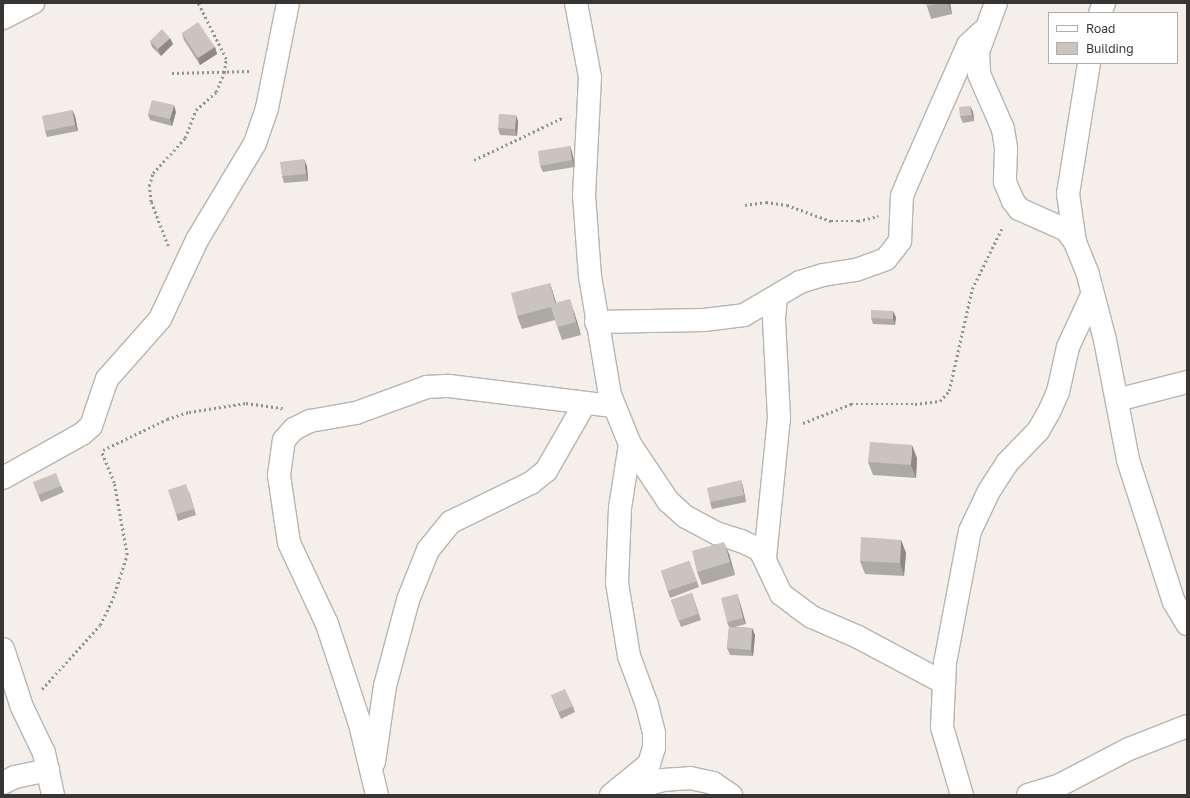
<!DOCTYPE html>
<html>
<head>
<meta charset="utf-8">
<style>
	body { margin:0 }
	#map { position:relative; width:1190px; height:798px; overflow:hidden; background:#f4efeb; font-family:"Golos Text",sans-serif }
	div>[style] { position:absolute }
	[style*='--x'] { left:calc(var(--x)*1px); top:calc(var(--y)*1px); width:calc(var(--w)*1px); rotate:calc(var(--a)*1deg) }
	.path>* { height:2.5px; margin-top:-1.25px; transform-origin:0; background:repeating-linear-gradient(90deg,#93908d 0 2px,transparent 0 5px) }
	.roads { filter:drop-shadow(1px 0 #b9b4b0) drop-shadow(-1px 0 #b9b4b0) drop-shadow(0 1px #b9b4b0) drop-shadow(0 -1px #b9b4b0) }
	.minor>* { height:22px; margin:-11px; padding:0 11px; transform-origin:11px; border-radius:11px; background:#fff }
	.wall>* { inset:0; background:#ada9a5 }
	.shaded-wall>* { inset:0; background:#8d8986 }
	.building>* { inset:0; background:#c9c4c0 }
	span { translate:-50% -50%; white-space:nowrap; text-align:center; line-height:1.15; -webkit-text-stroke:3px #fff; paint-order:stroke }
	.frame { position:absolute; inset:0; border:4px solid #383635; pointer-events:none }
	.legend { position:absolute; left:1048px; top:12px; width:130px; height:52px; box-sizing:border-box; background:#fff; border:1px solid #afafae; margin:0; padding:5px 7px; list-style:none; font-size:12px; color:#383635 }
	.legend li { display:flex; align-items:center; gap:8px; height:20px }
	.legend b { width:20px; border:1px solid #afafae }
</style>
</head>
<body>
<div id="map">
	<div class="path">
		<i style="--x:172;--y:73;--w:79;--a:-1.5"></i>
		<i style="--x:474;--y:160;--w:100;--a:-25.5"></i>
		<i style="--x:745;--y:205;--w:21;--a:-8"></i>
		<i style="--x:766;--y:202;--w:21;--a:8"></i>
		<i style="--x:787;--y:205;--w:47;--a:20"></i>
		<i style="--x:831;--y:221;--w:27;--a:0"></i>
		<i style="--x:858;--y:221;--w:21;--a:-14"></i>
		<i style="--x:168;--y:246;--w:47;--a:-111.1"></i>
		<i style="--x:151;--y:202;--w:16;--a:-97"></i>
		<i style="--x:149;--y:186;--w:14;--a:-73"></i>
		<i style="--x:153;--y:173;--w:47;--a:-47.6"></i>
		<i style="--x:185;--y:138;--w:30;--a:-69"></i>
		<i style="--x:196;--y:110;--w:27;--a:-42"></i>
		<i style="--x:216;--y:92;--w:21;--a:-67"></i>
		<i style="--x:224;--y:73;--w:14;--a:-82"></i>
		<i style="--x:226;--y:59;--w:63;--a:-116.6"></i>
		<i style="--x:803;--y:423;--w:52;--a:-21.6"></i>
		<i style="--x:851;--y:404;--w:64;--a:0"></i>
		<i style="--x:915;--y:404;--w:25;--a:-7"></i>
		<i style="--x:940;--y:401;--w:13;--a:-48"></i>
		<i style="--x:949;--y:391;--w:105;--a:-77.3"></i>
		<i style="--x:972;--y:289;--w:70;--a:-63.8"></i>
		<i style="--x:103;--y:450;--w:71;--a:-25.8"></i>
		<i style="--x:167;--y:419;--w:23;--a:-18"></i>
		<i style="--x:189;--y:412;--w:58;--a:-9"></i>
		<i style="--x:246;--y:403;--w:37;--a:8"></i>
		<i style="--x:42;--y:689;--w:86;--a:-47.8"></i>
		<i style="--x:100;--y:625;--w:30;--a:-64"></i>
		<i style="--x:113;--y:598;--w:45;--a:-72"></i>
		<i style="--x:127;--y:555;--w:73;--a:-100.2"></i>
		<i style="--x:114;--y:483;--w:35;--a:-112"></i>
	</div>
	<div class="roads">
		<div class="minor">
			<i style="--x:576;--y:3;--w:75;--a:79.3"></i>
			<i style="--x:590;--y:77;--w:118;--a:92.9"></i>
			<i style="--x:584;--y:195;--w:81;--a:85.8"></i>
			<i style="--x:590;--y:276;--w:121;--a:80.5"></i>
			<i style="--x:610;--y:395;--w:53;--a:67.8"></i>
			<i style="--x:630;--y:444;--w:69;--a:56.3"></i>
			<i style="--x:668;--y:501;--w:24;--a:42"></i>
			<i style="--x:686;--y:517;--w:34;--a:28"></i>
			<i style="--x:716;--y:533;--w:26;--a:18"></i>
			<i style="--x:741;--y:541;--w:21;--a:25"></i>
			<i style="--x:760;--y:550;--w:49;--a:64.5"></i>
			<i style="--x:781;--y:594;--w:21;--a:37"></i>
			<i style="--x:798;--y:607;--w:17;--a:36"></i>
			<i style="--x:812;--y:617;--w:50;--a:23.5"></i>
			<i style="--x:858;--y:637;--w:98;--a:28.1"></i>
			<i style="--x:996;--y:3;--w:52;--a:110.2"></i>
			<i style="--x:978;--y:52;--w:22;--a:87"></i>
			<i style="--x:979;--y:74;--w:60;--a:66.4"></i>
			<i style="--x:1003;--y:129;--w:20;--a:81"></i>
			<i style="--x:1006;--y:149;--w:33;--a:92"></i>
			<i style="--x:1005;--y:182;--w:21;--a:67"></i>
			<i style="--x:1013;--y:201;--w:10;--a:53"></i>
			<i style="--x:1019;--y:209;--w:51;--a:24.1"></i>
			<i style="--x:1066;--y:230;--w:15;--a:53"></i>
			<i style="--x:1075;--y:242;--w:35;--a:68"></i>
			<i style="--x:1088;--y:275;--w:67;--a:75.3"></i>
			<i style="--x:1105;--y:340;--w:122;--a:79.1"></i>
			<i style="--x:1128;--y:460;--w:149;--a:72.1"></i>
			<i style="--x:1174;--y:602;--w:26;--a:59"></i>
			<i style="--x:1100;--y:13;--w:11;--a:-68"></i>
			<i style="--x:3;--y:18;--w:34;--a:-27"></i>
			<i style="--x:1075;--y:242;--w:49;--a:-98.3"></i>
			<i style="--x:1068;--y:194;--w:133;--a:-80.9"></i>
			<i style="--x:596;--y:322;--w:108;--a:-1.1"></i>
			<i style="--x:704;--y:320;--w:40;--a:-7.1"></i>
			<i style="--x:744;--y:315;--w:65;--a:-30.5"></i>
			<i style="--x:800;--y:282;--w:24;--a:-17"></i>
			<i style="--x:823;--y:275;--w:33;--a:-9"></i>
			<i style="--x:856;--y:270;--w:32;--a:-20"></i>
			<i style="--x:886;--y:259;--w:23;--a:-52"></i>
			<i style="--x:900;--y:241;--w:45;--a:-87.5"></i>
			<i style="--x:902;--y:196;--w:18;--a:-68"></i>
			<i style="--x:909;--y:179;--w:146;--a:-66.2"></i>
			<i style="--x:968;--y:45;--w:19;--a:-43"></i>
			<i style="--x:1117;--y:400;--w:72;--a:-14.4"></i>
			<i style="--x:3;--y:478;--w:90;--a:-29.1"></i>
			<i style="--x:82;--y:434;--w:12;--a:-42"></i>
			<i style="--x:91;--y:426;--w:50;--a:-71.2"></i>
			<i style="--x:107;--y:379;--w:80;--a:-48.5"></i>
			<i style="--x:160;--y:319;--w:87;--a:-64.9"></i>
			<i style="--x:197;--y:240;--w:113;--a:-59.1"></i>
			<i style="--x:255;--y:143;--w:37;--a:-71"></i>
			<i style="--x:267;--y:108;--w:107;--a:-78.7"></i>
			<i style="--x:765;--y:558;--w:141;--a:-84.3"></i>
			<i style="--x:779;--y:418;--w:99;--a:-92.9"></i>
			<i style="--x:774;--y:319;--w:22;--a:-85"></i>
			<i style="--x:3;--y:649;--w:61;--a:71.9"></i>
			<i style="--x:22;--y:707;--w:51;--a:64.4"></i>
			<i style="--x:44;--y:753;--w:43;--a:77.9"></i>
			<i style="--x:374;--y:762;--w:77;--a:-81.8"></i>
			<i style="--x:385;--y:686;--w:89;--a:-75"></i>
			<i style="--x:408;--y:600;--w:54;--a:-68.2"></i>
			<i style="--x:428;--y:550;--w:36;--a:-51"></i>
			<i style="--x:451;--y:522;--w:89;--a:-26"></i>
			<i style="--x:531;--y:483;--w:19;--a:-39"></i>
			<i style="--x:546;--y:471;--w:76;--a:-60.1"></i>
			<i style="--x:3;--y:783;--w:13;--a:-27"></i>
			<i style="--x:15;--y:777;--w:34;--a:-12"></i>
			<i style="--x:623;--y:792;--w:42;--a:-16.7"></i>
			<i style="--x:663;--y:780;--w:27;--a:-4"></i>
			<i style="--x:690;--y:778;--w:24;--a:12"></i>
			<i style="--x:713;--y:783;--w:22;--a:34"></i>
			<i style="--x:377;--y:795;--w:73;--a:-103.5"></i>
			<i style="--x:360;--y:724;--w:105;--a:-108.3"></i>
			<i style="--x:327;--y:624;--w:89;--a:-115.1"></i>
			<i style="--x:289;--y:543;--w:69;--a:-98.4"></i>
			<i style="--x:279;--y:475;--w:35;--a:-82"></i>
			<i style="--x:284;--y:440;--w:15;--a:-48"></i>
			<i style="--x:294;--y:429;--w:18;--a:-27"></i>
			<i style="--x:310;--y:421;--w:47;--a:-9.9"></i>
			<i style="--x:356;--y:413;--w:76;--a:-20.1"></i>
			<i style="--x:427;--y:387;--w:22;--a:-3"></i>
			<i style="--x:449;--y:386;--w:165;--a:7"></i>
			<i style="--x:611;--y:795;--w:49;--a:-39.2"></i>
			<i style="--x:649;--y:764;--w:17;--a:-73"></i>
			<i style="--x:654;--y:748;--w:15;--a:-90"></i>
			<i style="--x:654;--y:733;--w:29;--a:-104"></i>
			<i style="--x:647;--y:705;--w:52;--a:-110.2"></i>
			<i style="--x:629;--y:656;--w:74;--a:-99.3"></i>
			<i style="--x:617;--y:583;--w:75;--a:-87.7"></i>
			<i style="--x:620;--y:508;--w:65;--a:-81.1"></i>
			<i style="--x:962;--y:795;--w:71;--a:-106.4"></i>
			<i style="--x:942;--y:727;--w:64;--a:-87.3"></i>
			<i style="--x:945;--y:663;--w:134;--a:-79.3"></i>
			<i style="--x:970;--y:531;--w:44;--a:-64.6"></i>
			<i style="--x:989;--y:491;--w:33;--a:-57"></i>
			<i style="--x:1007;--y:463;--w:45;--a:-45.9"></i>
			<i style="--x:1038;--y:431;--w:22;--a:-60"></i>
			<i style="--x:1049;--y:412;--w:22;--a:-66"></i>
			<i style="--x:1058;--y:392;--w:46;--a:-77.5"></i>
			<i style="--x:1068;--y:347;--w:57;--a:-65.2"></i>
			<i style="--x:1028;--y:795;--w:34;--a:-17"></i>
			<i style="--x:1060;--y:785;--w:78;--a:-27.6"></i>
			<i style="--x:1129;--y:749;--w:62;--a:-21.6"></i>
		</div>
	</div>
	<div class="wall">
		<i style="clip-path:polygon(926px 3px,950px 3px,952px 14px,931px 19px)"></i>
		<i style="clip-path:polygon(182px 33px,215px 47px,217px 54px,200px 65px,184px 40px)"></i>
		<i style="clip-path:polygon(150px 41px,173px 44px,161px 56px,152px 47px)"></i>
		<i style="clip-path:polygon(970px 106px,973px 112px,974px 121px,963px 123px,960px 116px)"></i>
		<i style="clip-path:polygon(72px 110px,75px 116px,78px 131px,47px 137px,45px 131px)"></i>
		<i style="clip-path:polygon(176px 112px,172px 126px,150px 120px,148px 114px)"></i>
		<i style="clip-path:polygon(518px 121px,517px 136px,500px 135px,498px 128px)"></i>
		<i style="clip-path:polygon(570px 146px,572px 152px,575px 167px,543px 172px,540px 166px)"></i>
		<i style="clip-path:polygon(307px 166px,308px 181px,284px 183px,282px 176px)"></i>
		<i style="clip-path:polygon(550px 283px,556px 303px,574px 312px,581px 335px,562px 340px,555px 320px,522px 329px,517px 316px)"></i>
		<i style="clip-path:polygon(896px 317px,895px 325px,873px 324px,871px 318px)"></i>
		<i style="clip-path:polygon(917px 458px,916px 478px,873px 475px,868px 462px)"></i>
		<i style="clip-path:polygon(741px 480px,743px 487px,746px 502px,712px 509px,710px 502px)"></i>
		<i style="clip-path:polygon(33px 482px,61px 486px,64px 492px,41px 502px)"></i>
		<i style="clip-path:polygon(189px 491px,196px 515px,178px 521px,176px 514px)"></i>
		<i style="clip-path:polygon(901px 540px,906px 553px,904px 576px,865px 574px,860px 561px)"></i>
		<i style="clip-path:polygon(729px 554px,735px 575px,702px 585px,697px 572px)"></i>
		<i style="clip-path:polygon(689px 561px,699px 587px,670px 598px,661px 571px)"></i>
		<i style="clip-path:polygon(692px 593px,701px 620px,681px 627px,671px 600px)"></i>
		<i style="clip-path:polygon(737px 594px,739px 600px,746px 624px,735px 627px,752px 628px,755px 635px,753px 656px,730px 655px,727px 648px,729px 627px,727px 622px)"></i>
		<i style="clip-path:polygon(551px 695px,573px 706px,575px 712px,561px 719px)"></i>
	</div>
	<div class="shaded-wall">
		<i style="clip-path:polygon(948px 3px,950px 3px,952px 14px)"></i>
		<i style="clip-path:polygon(170px 38px,173px 44px,161px 56px,158px 49px)"></i>
		<i style="clip-path:polygon(215px 47px,217px 54px,200px 65px,198px 58px)"></i>
		<i style="clip-path:polygon(174px 105px,176px 112px,172px 126px,170px 119px)"></i>
		<i style="clip-path:polygon(970px 106px,973px 112px,974px 121px,972px 115px)"></i>
		<i style="clip-path:polygon(72px 110px,75px 116px,78px 131px,75px 125px)"></i>
		<i style="clip-path:polygon(516px 115px,518px 121px,517px 136px,515px 129px)"></i>
		<i style="clip-path:polygon(570px 146px,572px 152px,575px 167px,572px 160px)"></i>
		<i style="clip-path:polygon(304px 159px,307px 166px,308px 181px,306px 174px)"></i>
		<i style="clip-path:polygon(550px 283px,554px 296px,560px 316px,555px 303px)"></i>
		<i style="clip-path:polygon(570px 299px,574px 312px,581px 335px,576px 322px)"></i>
		<i style="clip-path:polygon(893px 311px,896px 317px,895px 325px,893px 319px)"></i>
		<i style="clip-path:polygon(912px 445px,917px 458px,916px 478px,911px 465px)"></i>
		<i style="clip-path:polygon(741px 480px,743px 487px,746px 502px,744px 495px)"></i>
		<i style="clip-path:polygon(901px 540px,906px 553px,904px 576px,900px 563px)"></i>
		<i style="clip-path:polygon(724px 542px,729px 554px,735px 575px,730px 562px)"></i>
		<i style="clip-path:polygon(737px 594px,739px 600px,746px 624px,743px 618px)"></i>
		<i style="clip-path:polygon(752px 628px,755px 635px,753px 656px,751px 650px)"></i>
	</div>
	<div class="building">
		<i style="clip-path:polygon(926px 3px,941px 3px,927px 6px)"></i>
		<i style="clip-path:polygon(198px 22px,215px 47px,198px 58px,182px 33px)"></i>
		<i style="clip-path:polygon(162px 29px,170px 38px,158px 49px,150px 41px)"></i>
		<i style="clip-path:polygon(152px 100px,174px 105px,170px 119px,148px 114px)"></i>
		<i style="clip-path:polygon(970px 106px,972px 115px,960px 116px,959px 107px)"></i>
		<i style="clip-path:polygon(72px 110px,75px 125px,45px 131px,42px 116px)"></i>
		<i style="clip-path:polygon(499px 114px,516px 115px,515px 129px,498px 128px)"></i>
		<i style="clip-path:polygon(570px 146px,572px 160px,540px 166px,538px 151px)"></i>
		<i style="clip-path:polygon(304px 159px,306px 174px,282px 176px,280px 162px)"></i>
		<i style="clip-path:polygon(550px 283px,555px 303px,570px 299px,576px 322px,557px 327px,551px 307px,517px 316px,511px 293px)"></i>
		<i style="clip-path:polygon(871px 310px,893px 311px,893px 319px,871px 318px)"></i>
		<i style="clip-path:polygon(870px 442px,912px 445px,911px 465px,868px 462px)"></i>
		<i style="clip-path:polygon(56px 473px,61px 486px,38px 495px,33px 482px)"></i>
		<i style="clip-path:polygon(741px 480px,744px 495px,710px 502px,707px 488px)"></i>
		<i style="clip-path:polygon(186px 484px,194px 509px,176px 514px,168px 490px)"></i>
		<i style="clip-path:polygon(861px 537px,901px 540px,900px 563px,860px 561px)"></i>
		<i style="clip-path:polygon(724px 542px,730px 562px,697px 572px,692px 551px)"></i>
		<i style="clip-path:polygon(689px 561px,697px 581px,668px 591px,661px 571px)"></i>
		<i style="clip-path:polygon(692px 593px,698px 614px,678px 621px,671px 600px)"></i>
		<i style="clip-path:polygon(737px 594px,743px 618px,727px 622px,721px 598px)"></i>
		<i style="clip-path:polygon(729px 627px,752px 628px,751px 650px,727px 648px)"></i>
		<i style="clip-path:polygon(565px 689px,573px 706px,559px 712px,551px 695px)"></i>
	</div>
	<div class="frame"></div>
	<ul class="legend">
	<li><b style="height:5px;background:#fff"></b>Road</li>
	<li><b style="height:11px;background:#c9c4c0"></b>Building</li>
	</ul>
</div>
</body>
</html>
